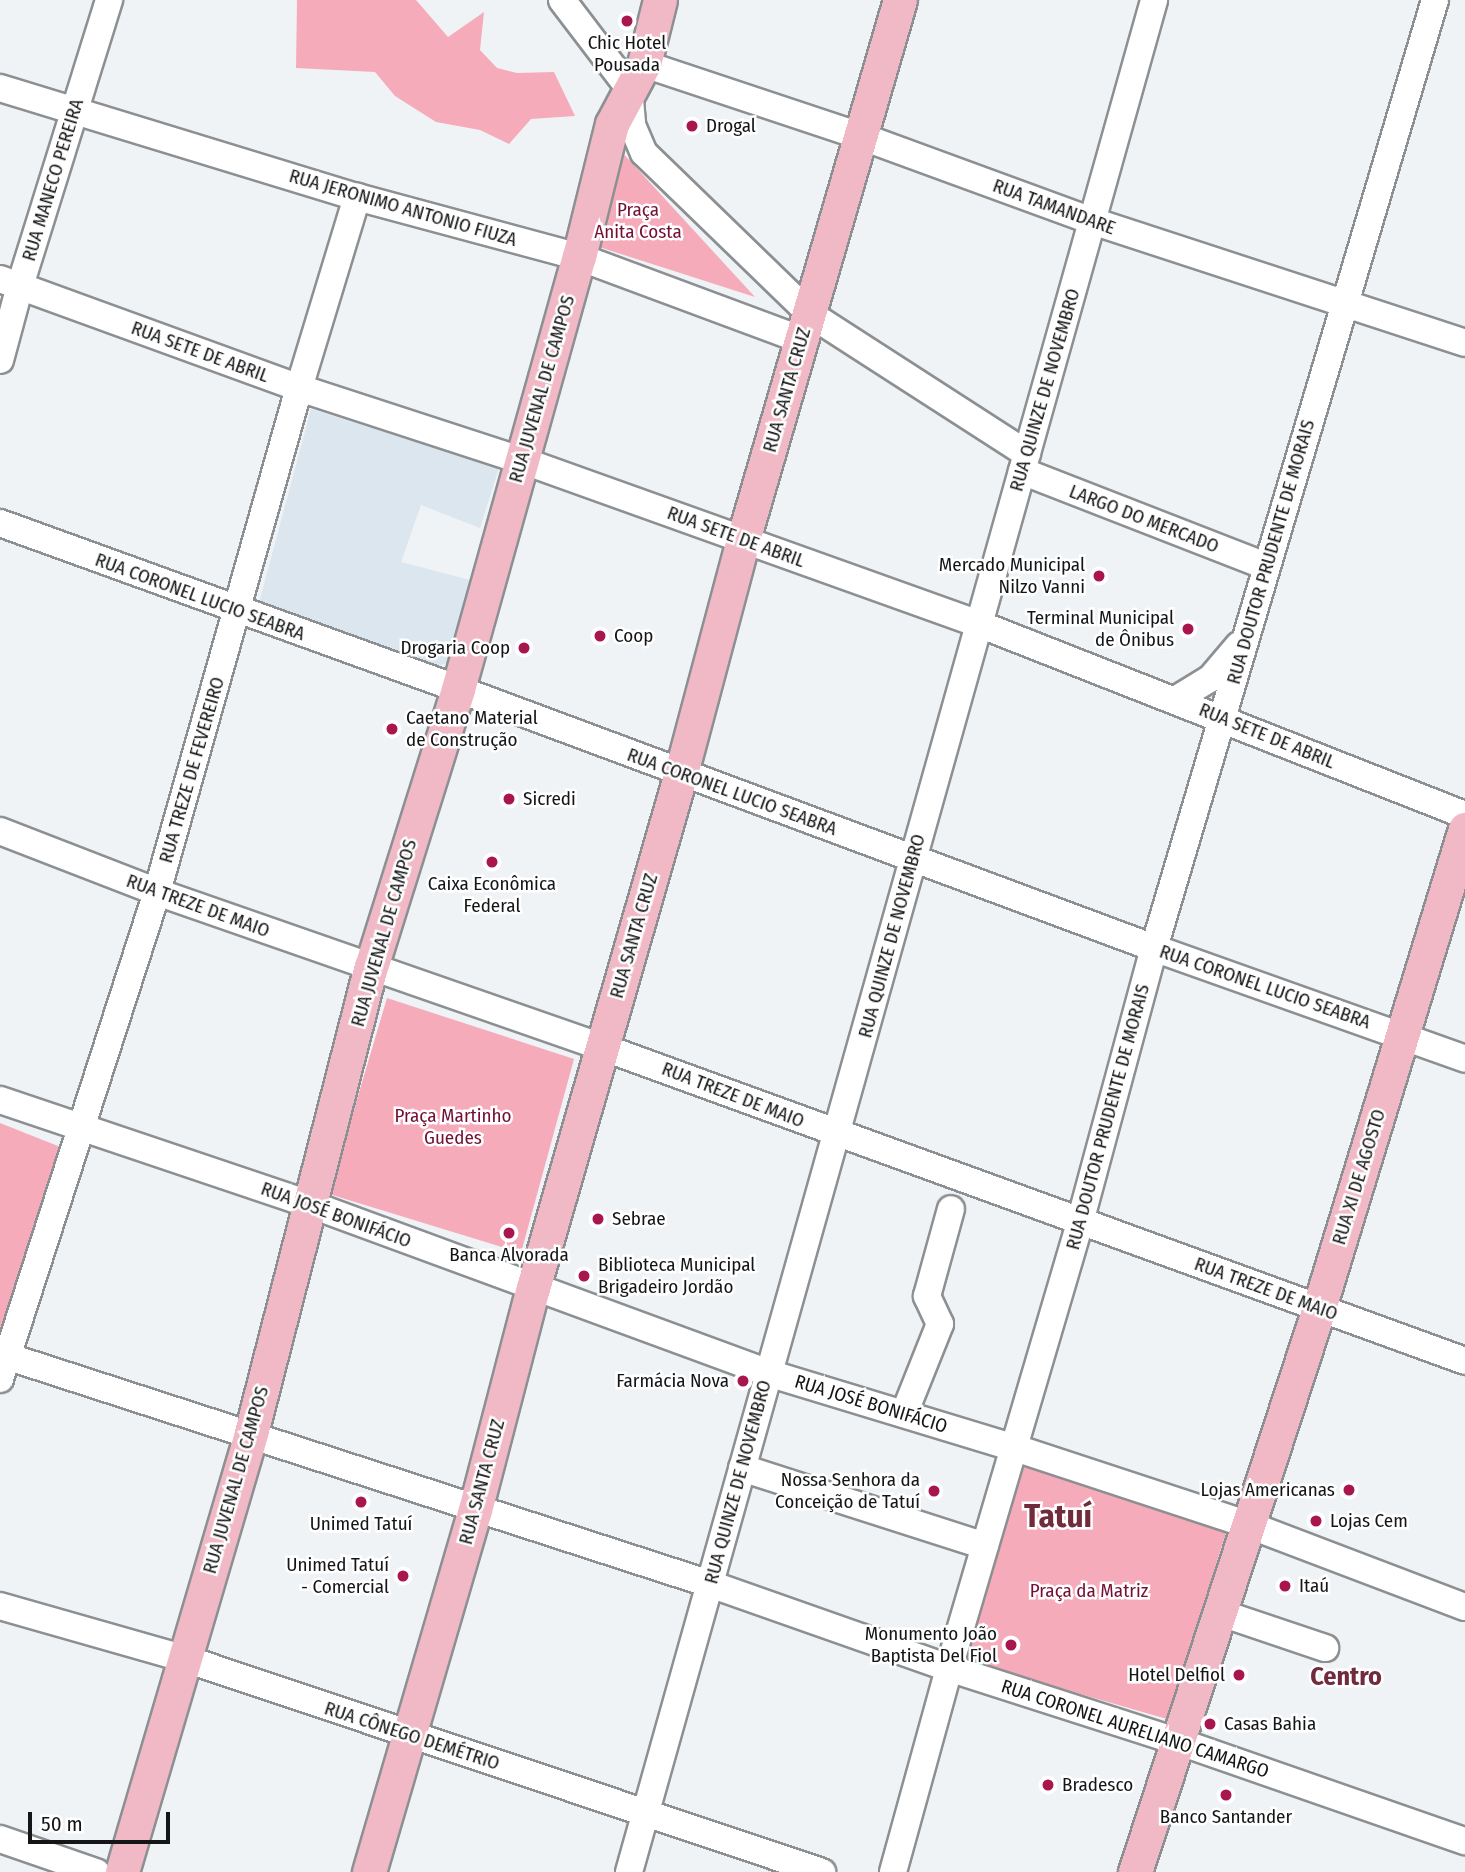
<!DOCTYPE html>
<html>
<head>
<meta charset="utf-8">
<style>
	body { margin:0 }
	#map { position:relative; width:1465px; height:1872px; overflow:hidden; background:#eff3f6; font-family:"Fira Sans Condensed",sans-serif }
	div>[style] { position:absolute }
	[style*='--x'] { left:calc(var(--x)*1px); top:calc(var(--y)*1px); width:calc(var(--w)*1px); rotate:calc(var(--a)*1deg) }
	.built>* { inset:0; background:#dbe6ee }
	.green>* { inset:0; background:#f6abba }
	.roads { filter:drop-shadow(2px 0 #8c9092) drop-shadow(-2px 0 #8c9092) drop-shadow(0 2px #8c9092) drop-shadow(0 -2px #8c9092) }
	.minor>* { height:26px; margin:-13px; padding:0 13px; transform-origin:13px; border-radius:13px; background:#fff }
	.major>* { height:33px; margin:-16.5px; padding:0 16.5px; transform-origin:16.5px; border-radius:16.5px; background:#f0b9c5 }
	.dots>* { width:19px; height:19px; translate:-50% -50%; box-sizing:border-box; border:4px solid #fff; border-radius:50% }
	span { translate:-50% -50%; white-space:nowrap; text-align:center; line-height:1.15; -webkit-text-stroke:5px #fff; paint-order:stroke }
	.poi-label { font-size:19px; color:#141516 }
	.left { translate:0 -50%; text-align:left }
	.right { translate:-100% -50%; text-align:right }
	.street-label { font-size:19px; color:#141516 }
	.park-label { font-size:19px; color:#740f34 }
	.district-label { font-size:26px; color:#702b3d; font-weight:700 }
	.town-label { font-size:33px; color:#702b3d; font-weight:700 }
	.scale { position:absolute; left:28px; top:1812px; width:142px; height:32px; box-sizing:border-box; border:4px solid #141516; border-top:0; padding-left:9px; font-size:21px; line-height:24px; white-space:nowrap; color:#141516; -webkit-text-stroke:5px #fff; paint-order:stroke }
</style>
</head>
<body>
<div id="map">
	<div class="built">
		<i style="clip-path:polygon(311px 409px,499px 468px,480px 528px,421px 505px,401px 562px,470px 580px,447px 663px,438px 666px,259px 603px)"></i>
	</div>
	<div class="green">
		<i style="clip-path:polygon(297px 0,416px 0,448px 37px,484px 12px,480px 50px,497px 68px,517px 73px,554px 72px,575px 116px,531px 119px,509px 144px,480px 130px,436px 122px,395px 96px,375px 72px,296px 68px)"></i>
		<i style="clip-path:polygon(620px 150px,755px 297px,596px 246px)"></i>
		<i style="clip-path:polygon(387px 998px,574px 1059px,521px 1253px,329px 1194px)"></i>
		<i style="clip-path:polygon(0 1123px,63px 1148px,9px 1320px,0 1327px)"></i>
		<i style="clip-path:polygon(1020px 1458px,1226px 1533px,1167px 1719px,955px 1658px)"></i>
	</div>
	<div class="roads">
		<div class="minor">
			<i style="--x:562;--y:0;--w:111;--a:52.7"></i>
			<i style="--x:629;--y:88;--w:37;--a:85"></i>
			<i style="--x:632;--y:125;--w:30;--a:67"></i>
			<i style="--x:644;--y:153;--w:231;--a:44.1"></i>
			<i style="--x:810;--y:314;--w:258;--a:32.8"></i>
			<i style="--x:644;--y:64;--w:228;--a:18.4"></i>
			<i style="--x:860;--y:136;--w:247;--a:20.1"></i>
			<i style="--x:1092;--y:221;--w:392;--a:18.1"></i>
			<i style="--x:0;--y:88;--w:373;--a:17"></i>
			<i style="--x:357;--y:197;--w:230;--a:15.1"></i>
			<i style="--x:579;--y:257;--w:238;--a:20.4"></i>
			<i style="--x:0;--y:279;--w:318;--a:20"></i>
			<i style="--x:299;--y:388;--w:233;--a:18"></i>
			<i style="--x:521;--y:460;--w:486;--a:19.7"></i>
			<i style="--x:979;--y:624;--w:522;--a:21.46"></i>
			<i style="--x:0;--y:360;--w:77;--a:-74.9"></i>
			<i style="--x:20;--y:286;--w:300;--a:-72.7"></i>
			<i style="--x:1022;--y:471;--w:262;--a:21.3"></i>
			<i style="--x:0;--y:523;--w:487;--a:19.9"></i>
			<i style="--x:458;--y:689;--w:743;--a:20.41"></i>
			<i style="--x:1154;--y:948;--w:330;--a:19.6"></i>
			<i style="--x:1175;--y:700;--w:42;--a:-31.4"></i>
			<i style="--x:1211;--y:678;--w:43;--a:-49.7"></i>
			<i style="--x:0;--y:831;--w:168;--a:21.2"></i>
			<i style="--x:157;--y:892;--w:471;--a:19.2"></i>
			<i style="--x:602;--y:1047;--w:918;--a:19.99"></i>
			<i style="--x:0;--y:1100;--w:329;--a:18.6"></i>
			<i style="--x:312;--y:1205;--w:486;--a:20.2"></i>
			<i style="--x:768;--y:1373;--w:258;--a:16.9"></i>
			<i style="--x:1015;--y:1448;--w:246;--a:18.2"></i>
			<i style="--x:1249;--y:1525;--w:231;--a:20.8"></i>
			<i style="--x:0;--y:1354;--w:746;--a:17.95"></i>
			<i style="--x:710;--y:1584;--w:253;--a:19.4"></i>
			<i style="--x:949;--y:1668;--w:243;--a:17.8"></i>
			<i style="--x:1180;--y:1742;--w:302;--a:19.2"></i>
			<i style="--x:0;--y:1379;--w:512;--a:-72.13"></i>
			<i style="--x:157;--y:892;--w:524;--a:-74.27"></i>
			<i style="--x:299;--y:388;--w:200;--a:-73.1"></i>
			<i style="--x:904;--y:1414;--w:97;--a:-68.2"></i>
			<i style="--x:940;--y:1324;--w:31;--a:-115"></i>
			<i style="--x:927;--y:1296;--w:90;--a:-74.6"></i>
			<i style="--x:742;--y:1468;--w:255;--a:17.8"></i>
			<i style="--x:0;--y:1606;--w:193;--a:15.9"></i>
			<i style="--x:186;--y:1659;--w:671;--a:18.52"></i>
			<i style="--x:1221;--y:1613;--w:110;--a:18.6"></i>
			<i style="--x:0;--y:1839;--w:102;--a:19"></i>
			<i style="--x:629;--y:1872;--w:1944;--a:-74.33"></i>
			<i style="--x:893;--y:1872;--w:212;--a:-74.6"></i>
			<i style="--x:949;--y:1668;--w:465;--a:-73.6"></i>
			<i style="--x:1080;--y:1222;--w:284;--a:-74.9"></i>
			<i style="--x:1154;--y:948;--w:989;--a:-73.49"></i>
		</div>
		<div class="major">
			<i style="--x:122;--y:1872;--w:458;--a:-73.6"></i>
			<i style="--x:251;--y:1433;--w:481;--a:-75.6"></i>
			<i style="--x:371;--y:967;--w:291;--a:-72.6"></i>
			<i style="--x:458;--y:689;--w:449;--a:-74.4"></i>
			<i style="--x:579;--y:257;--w:137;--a:-76.1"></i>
			<i style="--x:612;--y:124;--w:68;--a:-61.9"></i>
			<i style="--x:644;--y:64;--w:66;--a:-76"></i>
			<i style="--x:369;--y:1872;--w:377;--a:-73.7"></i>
			<i style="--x:475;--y:1510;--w:229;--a:-75.4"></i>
			<i style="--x:533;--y:1288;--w:536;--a:-73.97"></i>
			<i style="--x:681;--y:773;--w:241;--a:-75.1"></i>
			<i style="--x:743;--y:540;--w:562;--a:-73.79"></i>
			<i style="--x:1135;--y:1872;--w:593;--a:-71.93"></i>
			<i style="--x:1319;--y:1308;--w:501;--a:-73.05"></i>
		</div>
	</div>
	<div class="dots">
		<i style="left:627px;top:21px;background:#a9164e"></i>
		<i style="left:692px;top:126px;background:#a9164e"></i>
		<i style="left:1099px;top:576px;background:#a9164e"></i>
		<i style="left:1188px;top:629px;background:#a9164e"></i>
		<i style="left:600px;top:636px;background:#a9164e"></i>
		<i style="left:524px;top:648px;background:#a9164e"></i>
		<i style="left:392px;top:729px;background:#a9164e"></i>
		<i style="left:509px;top:799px;background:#a9164e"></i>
		<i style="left:492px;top:862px;background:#a9164e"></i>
		<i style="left:598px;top:1219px;background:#a9164e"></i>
		<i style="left:509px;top:1233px;background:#a9164e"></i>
		<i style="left:584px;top:1276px;background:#a9164e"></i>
		<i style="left:743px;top:1381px;background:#a9164e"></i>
		<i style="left:1349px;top:1490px;background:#a9164e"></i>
		<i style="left:934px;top:1491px;background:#a9164e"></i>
		<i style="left:361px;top:1502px;background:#a9164e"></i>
		<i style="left:1316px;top:1521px;background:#a9164e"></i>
		<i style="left:403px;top:1576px;background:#a9164e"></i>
		<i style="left:1285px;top:1586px;background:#a9164e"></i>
		<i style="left:1011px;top:1645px;background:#a9164e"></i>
		<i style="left:1239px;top:1675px;background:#a9164e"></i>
		<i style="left:1210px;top:1724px;background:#a9164e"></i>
		<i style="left:1048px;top:1785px;background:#a9164e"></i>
		<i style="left:1226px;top:1795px;background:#a9164e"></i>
	</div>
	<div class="poi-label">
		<span style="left:627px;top:54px">Chic Hotel<br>Pousada</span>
		<span class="left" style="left:706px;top:126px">Drogal</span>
		<span class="right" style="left:1085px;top:576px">Mercado Municipal<br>Nilzo Vanni</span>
		<span class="right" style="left:1174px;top:629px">Terminal Municipal<br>de Ônibus</span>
		<span class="left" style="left:614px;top:636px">Coop</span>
		<span class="right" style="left:510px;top:648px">Drogaria Coop</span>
		<span class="left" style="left:406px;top:729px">Caetano Material<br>de Construção</span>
		<span class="left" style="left:523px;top:799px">Sicredi</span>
		<span style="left:492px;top:895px">Caixa Econômica<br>Federal</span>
		<span class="left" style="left:612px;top:1219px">Sebrae</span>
		<span style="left:509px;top:1255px">Banca Alvorada</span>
		<span class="left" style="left:598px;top:1276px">Biblioteca Municipal<br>Brigadeiro Jordão</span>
		<span class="right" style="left:729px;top:1381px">Farmácia Nova</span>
		<span class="right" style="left:920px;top:1491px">Nossa Senhora da<br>Conceição de Tatuí</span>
		<span class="right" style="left:1335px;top:1490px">Lojas Americanas</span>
		<span class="left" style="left:1330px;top:1521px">Lojas Cem</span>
		<span style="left:361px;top:1524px">Unimed Tatuí</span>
		<span class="right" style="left:389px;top:1576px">Unimed Tatuí<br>- Comercial</span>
		<span class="left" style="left:1299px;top:1586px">Itaú</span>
		<span class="right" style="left:997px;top:1645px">Monumento João<br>Baptista Del Fiol</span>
		<span class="right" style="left:1225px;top:1675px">Hotel Delfiol</span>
		<span class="left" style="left:1224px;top:1724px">Casas Bahia</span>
		<span class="left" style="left:1062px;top:1785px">Bradesco</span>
		<span style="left:1226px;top:1817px">Banco Santander</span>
	</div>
	<div class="street-label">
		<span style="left:53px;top:180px;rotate:-73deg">RUA MANECO PEREIRA</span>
		<span style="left:1054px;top:207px;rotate:20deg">RUA TAMANDARE</span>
		<span style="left:403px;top:208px;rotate:16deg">RUA JERONIMO ANTONIO FIUZA</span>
		<span style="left:200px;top:352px;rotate:20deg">RUA SETE DE ABRIL</span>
		<span style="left:542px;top:389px;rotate:-74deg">RUA JUVENAL DE CAMPOS</span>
		<span style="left:787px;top:390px;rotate:-74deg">RUA SANTA CRUZ</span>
		<span style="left:1045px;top:390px;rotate:-74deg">RUA QUINZE DE NOVEMBRO</span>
		<span style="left:1144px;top:519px;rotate:21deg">LARGO DO MERCADO</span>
		<span style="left:736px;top:537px;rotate:20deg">RUA SETE DE ABRIL</span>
		<span style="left:1271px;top:552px;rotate:-74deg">RUA DOUTOR PRUDENTE DE MORAIS</span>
		<span style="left:200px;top:597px;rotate:20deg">RUA CORONEL LUCIO SEABRA</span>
		<span style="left:1267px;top:736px;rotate:22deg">RUA SETE DE ABRIL</span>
		<span style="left:192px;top:770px;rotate:-74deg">RUA TREZE DE FEVEREIRO</span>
		<span style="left:732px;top:792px;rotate:20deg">RUA CORONEL LUCIO SEABRA</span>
		<span style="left:198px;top:906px;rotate:20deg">RUA TREZE DE MAIO</span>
		<span style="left:384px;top:933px;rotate:-74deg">RUA JUVENAL DE CAMPOS</span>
		<span style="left:634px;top:936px;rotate:-74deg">RUA SANTA CRUZ</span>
		<span style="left:892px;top:936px;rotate:-75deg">RUA QUINZE DE NOVEMBRO</span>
		<span style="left:1265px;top:987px;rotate:19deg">RUA CORONEL LUCIO SEABRA</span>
		<span style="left:733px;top:1095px;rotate:21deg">RUA TREZE DE MAIO</span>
		<span style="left:1108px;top:1117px;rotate:-75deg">RUA DOUTOR PRUDENTE DE MORAIS</span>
		<span style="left:1359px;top:1177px;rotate:-73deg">RUA XI DE AGOSTO</span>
		<span style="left:336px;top:1215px;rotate:20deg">RUA JOSÉ BONIFÁCIO</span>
		<span style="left:1266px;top:1289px;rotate:20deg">RUA TREZE DE MAIO</span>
		<span style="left:871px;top:1404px;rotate:17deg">RUA JOSÉ BONIFÁCIO</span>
		<span style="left:236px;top:1480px;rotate:-74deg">RUA JUVENAL DE CAMPOS</span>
		<span style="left:482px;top:1482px;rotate:-75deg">RUA SANTA CRUZ</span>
		<span style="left:738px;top:1482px;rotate:-75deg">RUA QUINZE DE NOVEMBRO</span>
		<span style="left:1135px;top:1729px;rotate:18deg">RUA CORONEL AURELIANO CAMARGO</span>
		<span style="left:412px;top:1736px;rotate:18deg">RUA CÔNEGO DEMÉTRIO</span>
	</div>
	<div class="park-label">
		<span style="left:638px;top:221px">Praça<br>Anita Costa</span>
		<span style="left:453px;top:1127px">Praça Martinho<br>Guedes</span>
		<span style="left:1089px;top:1591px">Praça da Matriz</span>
	</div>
	<div class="district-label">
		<span style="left:1346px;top:1677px">Centro</span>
	</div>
	<div class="town-label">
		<span style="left:1058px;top:1517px">Tatuí</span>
	</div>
	<div class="scale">50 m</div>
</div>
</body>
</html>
